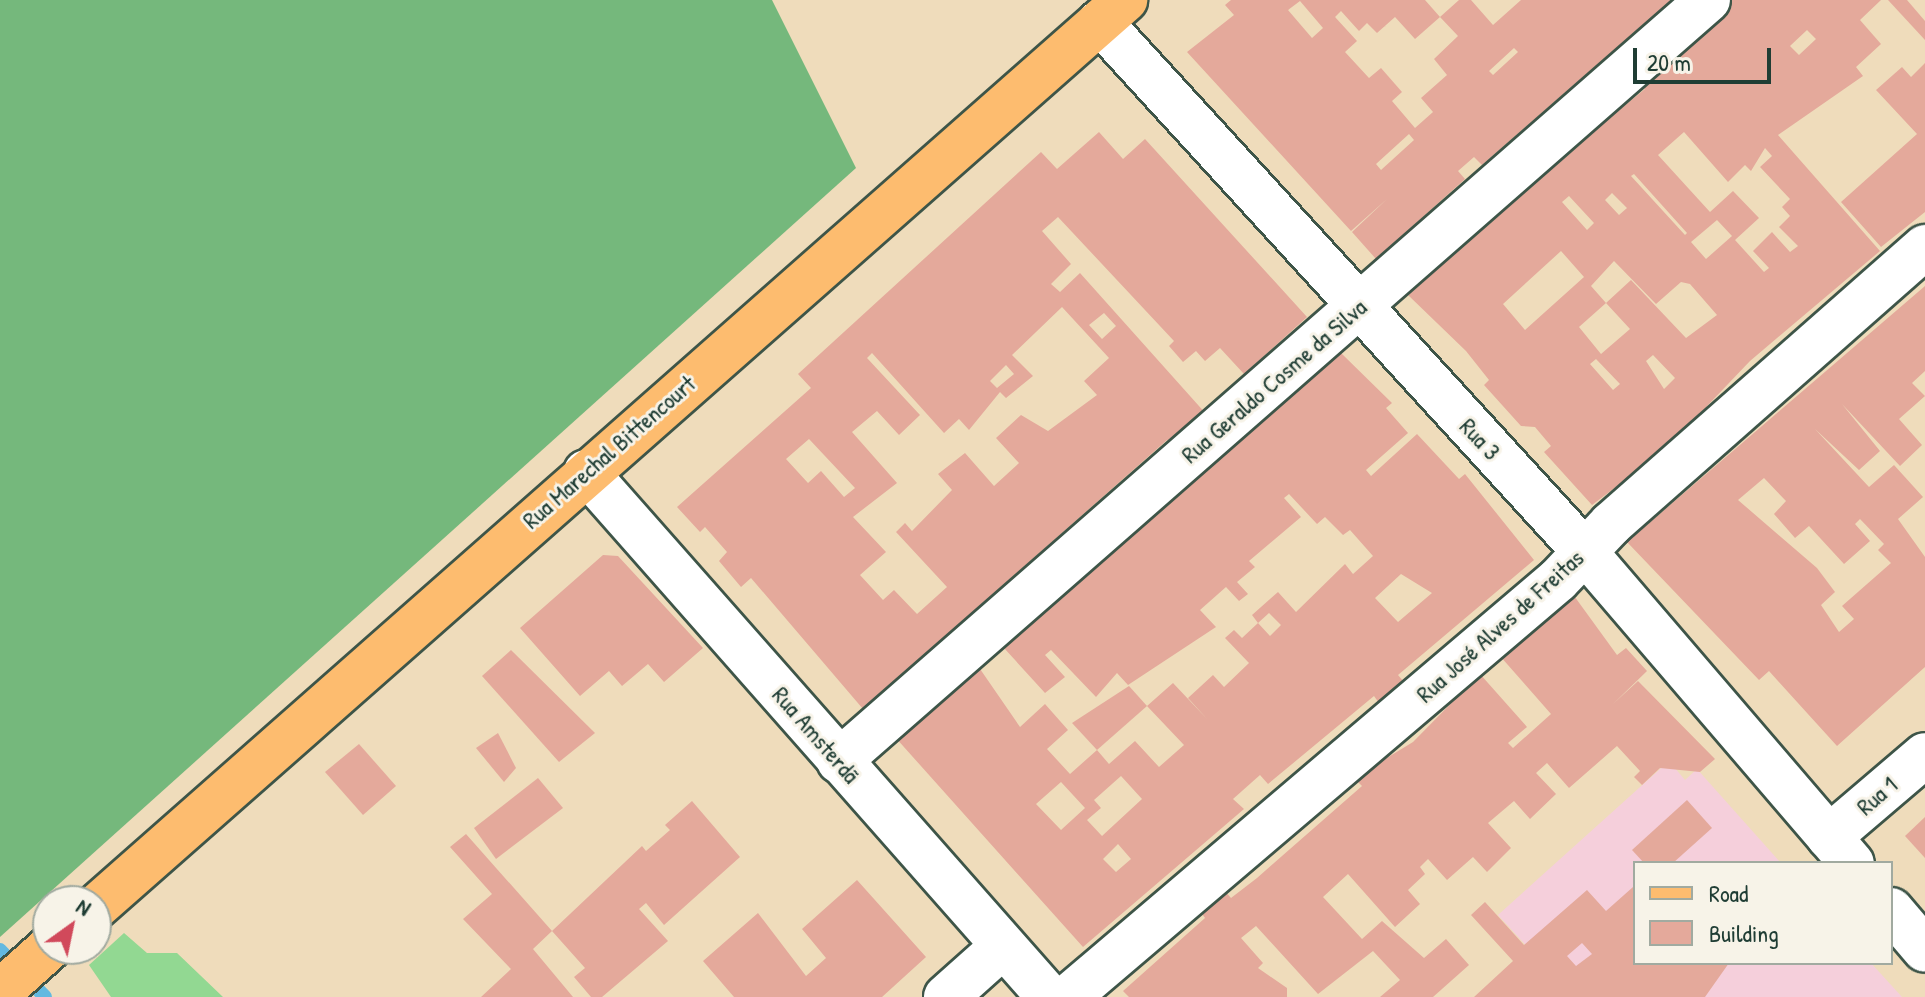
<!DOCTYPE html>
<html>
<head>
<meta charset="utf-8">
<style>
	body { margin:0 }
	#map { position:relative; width:1925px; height:997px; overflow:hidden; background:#efdcbb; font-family:"Patrick Hand",sans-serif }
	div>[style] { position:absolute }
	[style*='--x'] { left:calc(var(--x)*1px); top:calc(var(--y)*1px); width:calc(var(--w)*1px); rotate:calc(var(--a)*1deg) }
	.built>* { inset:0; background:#f5cfdb }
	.green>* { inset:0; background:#92d892 }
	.forest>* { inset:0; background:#75b87c }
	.stream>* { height:14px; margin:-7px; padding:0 7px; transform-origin:7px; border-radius:7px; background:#63b9e0 }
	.building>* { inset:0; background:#e4a99b }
	.roads { filter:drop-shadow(2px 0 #3e5548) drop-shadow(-2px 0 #3e5548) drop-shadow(0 2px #3e5548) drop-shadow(0 -2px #3e5548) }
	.minor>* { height:44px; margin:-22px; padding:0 22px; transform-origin:22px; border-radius:22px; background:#fff }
	.major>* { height:44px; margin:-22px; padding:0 22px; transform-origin:22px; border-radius:22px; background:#fdbc6f }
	span { translate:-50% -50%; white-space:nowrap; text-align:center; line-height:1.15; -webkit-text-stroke:6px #f7f3e8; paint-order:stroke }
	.street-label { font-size:24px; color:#1f3d34 }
	.legend { position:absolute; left:1633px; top:861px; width:260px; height:104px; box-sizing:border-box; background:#f7f3e8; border:2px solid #a1aaa0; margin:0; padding:10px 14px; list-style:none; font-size:24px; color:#1f3d34 }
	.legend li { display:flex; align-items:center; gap:16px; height:40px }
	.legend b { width:40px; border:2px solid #a1aaa0 }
	.north { position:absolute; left:32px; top:885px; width:80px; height:80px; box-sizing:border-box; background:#f7f3e8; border:2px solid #a1aaa0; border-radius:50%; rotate:33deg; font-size:22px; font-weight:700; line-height:32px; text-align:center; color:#1f3d34 }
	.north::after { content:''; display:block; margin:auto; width:28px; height:36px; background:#d1495b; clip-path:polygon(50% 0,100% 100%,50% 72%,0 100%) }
	.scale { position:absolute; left:1633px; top:48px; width:138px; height:36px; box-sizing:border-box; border:4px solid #1f3d34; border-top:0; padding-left:10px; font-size:24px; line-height:28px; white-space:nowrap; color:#1f3d34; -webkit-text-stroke:6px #f7f3e8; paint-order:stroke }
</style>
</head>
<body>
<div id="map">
	<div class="built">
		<i style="clip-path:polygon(1669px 761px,1685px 780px,1697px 769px,1781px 863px,1635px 863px,1635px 963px,1871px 963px,1902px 997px,1573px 997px,1498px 915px)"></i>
	</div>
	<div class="green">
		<i style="clip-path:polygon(124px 933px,147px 953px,177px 953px,223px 997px,111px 997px,89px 965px)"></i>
	</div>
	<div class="forest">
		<i style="clip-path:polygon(0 0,772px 0,856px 168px,0 937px)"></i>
	</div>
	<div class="stream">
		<i style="--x:0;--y:950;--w:65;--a:46.2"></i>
	</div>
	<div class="building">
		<i style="clip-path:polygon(evenodd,1231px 0,1425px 0,1440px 17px,1415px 39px,1395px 17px,1377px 33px,1367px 23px,1359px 31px,1341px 11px,1335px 17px,1357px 41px,1345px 52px,1369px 78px,1381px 68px,1402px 92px,1392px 101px,1415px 128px,1433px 112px,1421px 98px,1447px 75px,1434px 59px,1458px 36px,1440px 17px,1459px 0,1471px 0,1493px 25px,1521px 0,1684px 0,1667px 15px,1662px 8px,1482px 165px,1474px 157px,1458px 171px,1465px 179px,1376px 259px,1352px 232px,1387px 199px,1351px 231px,1187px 52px,1234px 15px,1225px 5px,1231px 0,1300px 1px,1323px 28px,1312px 38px,1288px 10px,1300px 1px,1231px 0,1514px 48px,1518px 52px,1493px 75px,1489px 71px,1514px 48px,1231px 0,1409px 134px,1414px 140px,1381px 170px,1376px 164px,1409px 134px)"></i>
		<i style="clip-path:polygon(evenodd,1730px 0,1881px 0,1860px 20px,1881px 44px,1856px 67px,1863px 76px,1778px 135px,1880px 251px,1750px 361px,1666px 449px,1592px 505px,1544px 452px,1551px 446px,1535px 427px,1521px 426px,1484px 385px,1489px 380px,1466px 351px,1408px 295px,1593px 133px,1587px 127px,1612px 104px,1618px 111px,1645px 89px,1638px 81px,1730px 0,1807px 30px,1816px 39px,1799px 55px,1790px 46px,1807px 30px,1730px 0,1684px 132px,1728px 182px,1745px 165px,1751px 171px,1765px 148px,1772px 156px,1760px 167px,1790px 199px,1782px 207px,1790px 216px,1779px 227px,1798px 246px,1790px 252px,1772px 232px,1753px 251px,1769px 268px,1764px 272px,1735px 240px,1759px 218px,1733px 191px,1710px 212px,1658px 155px,1684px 132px,1730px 0,1634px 174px,1687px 233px,1685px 235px,1631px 176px,1634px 174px,1730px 0,1612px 193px,1627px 208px,1619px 215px,1605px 200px,1612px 193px,1730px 0,1569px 196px,1594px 223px,1587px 230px,1562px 202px,1569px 196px,1730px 0,1717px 220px,1732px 236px,1706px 259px,1691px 242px,1717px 220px,1730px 0,1561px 251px,1584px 277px,1525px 330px,1503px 304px,1561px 251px,1730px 0,1614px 261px,1656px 304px,1681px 282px,1690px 284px,1717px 315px,1686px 338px,1631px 280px,1606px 303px,1630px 329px,1601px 354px,1579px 327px,1606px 303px,1591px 286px,1614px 261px,1730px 0,1653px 355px,1675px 378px,1664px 389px,1646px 361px,1653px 355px,1730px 0,1596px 359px,1620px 384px,1613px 390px,1590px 364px,1596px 359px)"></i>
		<i style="clip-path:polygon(1888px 0,1907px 0,1925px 21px,1925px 40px)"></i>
		<i style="clip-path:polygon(1925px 63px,1925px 212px,1881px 247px,1841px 202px,1917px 134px,1876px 90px,1902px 67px,1911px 77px)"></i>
		<i style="clip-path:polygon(evenodd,1099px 132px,1123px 159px,1145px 139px,1307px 317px,1244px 374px,1220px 348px,1205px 361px,1196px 351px,1183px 362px,1169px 346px,1174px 341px,1058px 217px,1042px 231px,1071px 264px,1051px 284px,1060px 292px,1080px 273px,1207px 415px,1182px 438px,1167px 440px,863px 709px,751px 578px,741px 587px,719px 561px,727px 552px,705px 527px,700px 532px,677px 507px,811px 388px,798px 374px,1041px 152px,1057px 169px,1099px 132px,1062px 307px,1109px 358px,1084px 381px,1097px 395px,1048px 431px,1021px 415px,996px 438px,1019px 463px,994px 486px,965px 453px,938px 474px,952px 490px,912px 531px,905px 523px,896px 532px,947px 587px,917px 614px,894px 590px,883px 600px,860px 575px,886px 552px,853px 517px,897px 483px,852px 432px,877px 411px,899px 435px,920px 415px,867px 358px,872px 353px,944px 433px,959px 419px,969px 430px,1000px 392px,1006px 398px,1033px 376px,1012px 355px,1062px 307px,1099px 132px,1104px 313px,1116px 326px,1102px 339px,1089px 325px,1104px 313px,1099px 132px,1006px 365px,1014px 374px,997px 388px,990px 381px,1006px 365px,1099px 132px,809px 439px,855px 488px,844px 497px,821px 471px,808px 483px,786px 459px,809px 439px)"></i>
		<i style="clip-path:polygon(evenodd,1925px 286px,1925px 371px,1912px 383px,1925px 396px,1899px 419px,1922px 445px,1900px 466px,1842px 404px,1880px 451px,1859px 470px,1815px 429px,1869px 487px,1894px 465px,1923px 497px,1898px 519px,1925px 557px,1925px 667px,1837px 746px,1769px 671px,1759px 680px,1627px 542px,1925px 286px,1764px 478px,1786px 501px,1774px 514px,1795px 538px,1809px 526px,1844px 564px,1870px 541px,1855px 524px,1860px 519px,1884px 544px,1878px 550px,1891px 563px,1842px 606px,1854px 619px,1839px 632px,1821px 605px,1835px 592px,1817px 568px,1738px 500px,1764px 478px)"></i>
		<i style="clip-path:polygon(evenodd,1341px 353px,1392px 403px,1386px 408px,1408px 433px,1366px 470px,1371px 476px,1417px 434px,1459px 479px,1465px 474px,1534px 560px,1398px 675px,1404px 682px,1379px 703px,1374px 696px,1268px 784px,1260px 775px,1233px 799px,1244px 809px,1083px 947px,895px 737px,978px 666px,1020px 727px,1045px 704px,1068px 730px,1047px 749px,1070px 774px,1097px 750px,1109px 764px,1135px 741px,1159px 767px,1184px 745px,1147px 706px,1173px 683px,1208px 720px,1188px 698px,1213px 675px,1224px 687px,1249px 663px,1225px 638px,1234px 630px,1242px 638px,1258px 623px,1270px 636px,1281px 625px,1269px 613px,1258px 623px,1252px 615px,1278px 592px,1296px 612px,1345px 564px,1353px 574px,1373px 556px,1350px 530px,1343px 535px,1325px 517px,1317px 524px,1289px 494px,1284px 498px,1301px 517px,1249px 561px,1255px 567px,1237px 582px,1248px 594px,1239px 601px,1226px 587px,1200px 610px,1216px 627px,1128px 685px,1117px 673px,1096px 697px,1051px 650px,1045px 655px,1065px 677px,1045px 693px,1004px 648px,1227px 453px,1271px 405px,1275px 411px,1341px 353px,1401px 574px,1432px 593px,1398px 622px,1375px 598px,1401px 574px,1341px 353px,1121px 776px,1142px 799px,1102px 836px,1087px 820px,1101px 808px,1094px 800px,1121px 776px,1341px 353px,1061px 782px,1085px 808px,1061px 830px,1036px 804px,1061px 782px,1341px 353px,1118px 844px,1131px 859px,1116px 872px,1103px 859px,1118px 844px)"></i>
		<i style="clip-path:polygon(603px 555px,618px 556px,703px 648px,664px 682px,648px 664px,622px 686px,609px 671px,580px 696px,520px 628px)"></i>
		<i style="clip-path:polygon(1572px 593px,1617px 655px,1626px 648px,1647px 671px,1613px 704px,1638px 681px,1715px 759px,1700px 772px,1660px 768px,1642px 785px,1634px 777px,1640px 771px,1617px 746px,1569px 788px,1547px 763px,1536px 773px,1556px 794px,1530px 819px,1514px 801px,1488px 823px,1511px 848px,1487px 872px,1473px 857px,1447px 880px,1428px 859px,1420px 867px,1425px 874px,1408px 890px,1420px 904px,1395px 927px,1348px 874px,1323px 897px,1362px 939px,1382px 921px,1424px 958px,1446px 939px,1469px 965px,1433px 997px,1380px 997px,1400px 980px,1373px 951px,1318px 994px,1256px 926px,1241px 938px,1263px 963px,1258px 968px,1287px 988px,1287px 997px,1129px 997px,1123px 991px,1205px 918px,1200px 911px,1224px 890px,1231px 898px,1257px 878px,1362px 786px,1354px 778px,1413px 742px,1480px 674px,1527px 727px,1508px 743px,1513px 748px,1551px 714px,1500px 656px)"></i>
		<i style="clip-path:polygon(511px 650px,595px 733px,559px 762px,482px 676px)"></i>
		<i style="clip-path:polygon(1129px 686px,1147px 706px,1097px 750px,1072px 723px)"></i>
		<i style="clip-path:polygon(498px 733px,516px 768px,504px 782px,476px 748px)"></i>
		<i style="clip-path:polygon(359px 744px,396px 786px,363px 815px,325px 772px)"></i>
		<i style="clip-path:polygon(538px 778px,563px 808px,496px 859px,474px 828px)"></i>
		<i style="clip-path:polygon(1687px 800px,1712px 828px,1673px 863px,1644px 863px,1632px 850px)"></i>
		<i style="clip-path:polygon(692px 801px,740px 857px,664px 925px,646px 903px,639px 909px,668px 941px,602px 997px,591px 997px,574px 977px,585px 968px,552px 931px,533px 949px,573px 997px,481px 997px,511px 969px,463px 919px,492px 894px,450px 847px,466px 834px,552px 931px,642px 846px,646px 851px,670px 830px,665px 825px)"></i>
		<i style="clip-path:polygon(1925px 817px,1925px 858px,1905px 836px)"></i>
		<i style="clip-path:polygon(857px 880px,926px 957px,882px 997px,734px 997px,703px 961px,758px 913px,806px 976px,826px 958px,802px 929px)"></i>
		<i style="clip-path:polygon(evenodd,1633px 887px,1635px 963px,1729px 963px,1705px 997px,1474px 997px,1513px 961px,1471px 915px,1485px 902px,1524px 945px,1587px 890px,1606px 911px,1633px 887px,1582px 943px,1592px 954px,1576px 966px,1567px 956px,1582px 943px)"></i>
	</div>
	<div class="roads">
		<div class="minor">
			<i style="--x:1100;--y:22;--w:718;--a:47.54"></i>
			<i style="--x:1585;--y:552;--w:410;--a:49.4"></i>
			<i style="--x:586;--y:472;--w:700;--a:48.59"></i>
			<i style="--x:839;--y:761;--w:1155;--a:-41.21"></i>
			<i style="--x:1829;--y:837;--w:126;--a:-40.5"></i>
			<i style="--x:1891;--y:910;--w:52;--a:49.6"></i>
			<i style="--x:946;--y:997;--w:76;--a:-41.8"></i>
			<i style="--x:1068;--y:997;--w:643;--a:-40.4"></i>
			<i style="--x:1558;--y:580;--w:77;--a:-46.6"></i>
			<i style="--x:1611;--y:524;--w:419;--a:-41.4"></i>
		</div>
		<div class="major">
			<i style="--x:96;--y:907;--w:1372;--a:-41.39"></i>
			<i style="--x:0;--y:992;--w:64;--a:-41.9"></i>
		</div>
	</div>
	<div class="street-label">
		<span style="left:1274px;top:381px;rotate:-41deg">Rua Geraldo Cosme da Silva</span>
		<span style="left:1480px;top:439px;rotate:47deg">Rua 3</span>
		<span style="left:609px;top:452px;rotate:-41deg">Rua Marechal Bittencourt</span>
		<span style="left:1500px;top:626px;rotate:-42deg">Rua José Alves de Freitas</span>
		<span style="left:816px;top:735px;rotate:49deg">Rua Amsterdã</span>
		<span style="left:1877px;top:796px;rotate:-41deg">Rua 1</span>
	</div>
	<ul class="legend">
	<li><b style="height:10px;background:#fdbc6f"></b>Road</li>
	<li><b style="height:22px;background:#e4a99b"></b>Building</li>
	</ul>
	<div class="north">N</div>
	<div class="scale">20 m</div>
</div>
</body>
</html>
